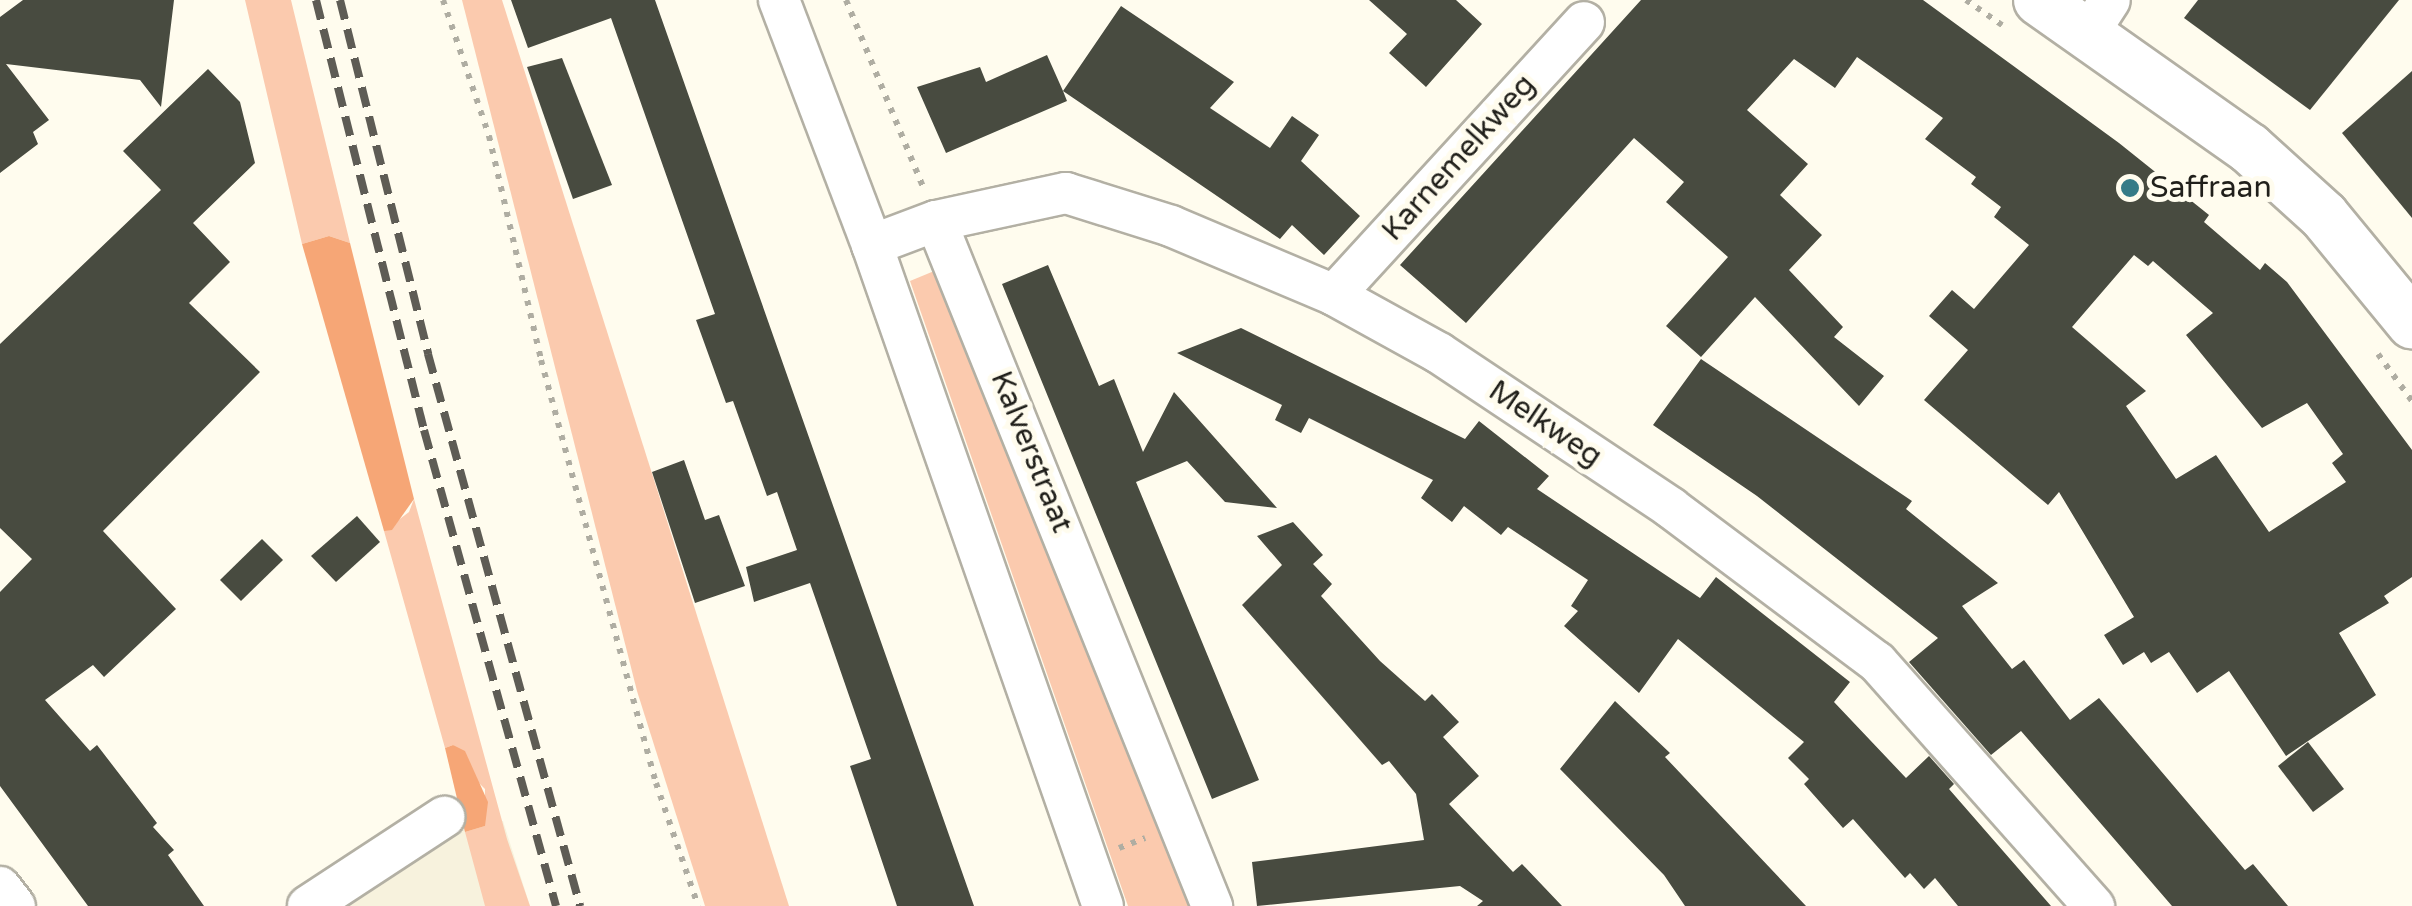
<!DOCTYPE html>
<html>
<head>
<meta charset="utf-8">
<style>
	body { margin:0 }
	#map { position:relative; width:2412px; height:906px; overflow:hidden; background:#fffcee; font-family:"Varela Round",sans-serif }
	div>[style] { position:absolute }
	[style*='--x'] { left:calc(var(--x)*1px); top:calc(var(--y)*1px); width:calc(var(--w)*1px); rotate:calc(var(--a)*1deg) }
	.built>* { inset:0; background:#f7f2dd }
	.green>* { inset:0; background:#fbcaae }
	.forest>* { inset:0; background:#f6a676 }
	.building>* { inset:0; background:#484b40 }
	.path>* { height:6px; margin-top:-3px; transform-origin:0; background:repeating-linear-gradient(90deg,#afada2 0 5px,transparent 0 13px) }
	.roads { filter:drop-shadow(2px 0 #b3b0a4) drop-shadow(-2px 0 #b3b0a4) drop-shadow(0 2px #b3b0a4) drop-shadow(0 -2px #b3b0a4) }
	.minor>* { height:40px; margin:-20px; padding:0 20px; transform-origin:20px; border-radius:20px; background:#fff }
	.major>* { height:50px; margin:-25px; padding:0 25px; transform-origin:25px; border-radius:25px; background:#fff }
	.rail>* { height:8px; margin-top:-4px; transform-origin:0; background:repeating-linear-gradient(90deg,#5e5c55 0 20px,transparent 0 30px) }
	.dots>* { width:28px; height:28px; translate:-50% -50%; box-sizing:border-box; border:5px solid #fffcee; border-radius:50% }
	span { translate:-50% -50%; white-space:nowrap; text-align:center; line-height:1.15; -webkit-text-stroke:10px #fffcee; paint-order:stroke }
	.street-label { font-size:30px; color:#201f1a }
	.poi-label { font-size:30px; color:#201f1a }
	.left { translate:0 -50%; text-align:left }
</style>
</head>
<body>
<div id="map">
	<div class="built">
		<i style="clip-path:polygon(503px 821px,530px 906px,326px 906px,461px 822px)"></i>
	</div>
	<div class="green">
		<i style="clip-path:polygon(245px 0,291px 0,350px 243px,329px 236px,302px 244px)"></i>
		<i style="clip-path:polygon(462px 0,502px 0,789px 906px,705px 906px,637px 691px)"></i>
		<i style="clip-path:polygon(939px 269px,1195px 906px,1128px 906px,910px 281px)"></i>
		<i style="clip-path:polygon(414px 499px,507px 839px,530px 906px,485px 906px,465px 832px,485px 826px,485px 789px,470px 774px,468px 760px,453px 745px,445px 748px,384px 531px,409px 512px)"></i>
	</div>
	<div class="forest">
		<i style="clip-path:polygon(329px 236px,350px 243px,414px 499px,392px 530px,384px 531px,302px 244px)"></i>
		<i style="clip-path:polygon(453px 745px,465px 751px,488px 802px,485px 826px,465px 832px,445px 748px)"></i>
	</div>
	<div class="building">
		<i style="clip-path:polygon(23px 0,174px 0,161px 107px,140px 80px,6px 64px,49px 120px,33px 132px,38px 144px,0 173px,0 17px)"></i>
		<i style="clip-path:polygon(511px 0,655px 0,974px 906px,897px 906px,850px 766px,871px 759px,810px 583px,754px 602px,746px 567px,797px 550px,777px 492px,767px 496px,733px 401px,726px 403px,696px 320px,715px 314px,611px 18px,528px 48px)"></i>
		<i style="clip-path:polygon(1369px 0,1456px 0,1482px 24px,1426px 87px,1389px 53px,1407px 34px)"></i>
		<i style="clip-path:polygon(evenodd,1641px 0,1923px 0,2119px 143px,2209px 215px,2204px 222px,2260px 270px,2265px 263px,2287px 282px,2412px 450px,2412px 577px,2384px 596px,2389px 603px,2339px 633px,2376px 695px,2286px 756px,2229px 671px,2197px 693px,2169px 652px,2151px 663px,2144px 652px,2123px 665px,2104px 635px,2134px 617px,2059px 492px,2048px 505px,1924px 400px,1968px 350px,1929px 316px,1952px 290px,1974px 309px,2029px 245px,1994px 217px,2001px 207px,1971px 184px,1976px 177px,1925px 139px,1943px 118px,1857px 57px,1835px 88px,1794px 59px,1747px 110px,1808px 164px,1780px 195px,1822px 235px,1789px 270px,1843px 327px,1834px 337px,1884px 376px,1859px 406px,1755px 297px,1701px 357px,1666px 326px,1728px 257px,1666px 202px,1684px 182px,1634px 138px,1466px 323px,1400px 265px,1641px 0,2134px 255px,2148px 266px,2153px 261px,2213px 313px,2186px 335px,2262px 428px,2307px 403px,2343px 454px,2332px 463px,2346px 482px,2269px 532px,2216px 455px,2176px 479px,2126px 406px,2146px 391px,2072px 327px,2134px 255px)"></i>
		<i style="clip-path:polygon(2198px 0,2399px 0,2310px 110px,2184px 18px)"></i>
		<i style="clip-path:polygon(1121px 6px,1234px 82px,1210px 108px,1270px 148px,1292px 116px,1319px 135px,1301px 161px,1360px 216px,1324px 255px,1292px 225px,1280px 239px,1063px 91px,1067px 101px,946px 153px,917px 87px,980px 67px,986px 82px,1047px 55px,1063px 91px)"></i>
		<i style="clip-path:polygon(562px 58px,612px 185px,573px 199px,527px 67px)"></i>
		<i style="clip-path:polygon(208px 69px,240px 102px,255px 163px,193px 223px,230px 262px,189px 303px,260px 372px,103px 531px,176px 609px,104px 677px,93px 665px,45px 700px,90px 751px,97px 745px,157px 823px,153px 827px,174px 850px,168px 855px,204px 906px,88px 906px,0 786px,0 592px,32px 559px,0 528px,0 344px,161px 190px,123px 151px)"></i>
		<i style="clip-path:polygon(2412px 71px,2412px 218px,2342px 133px)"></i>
		<i style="clip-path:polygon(1048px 265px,1099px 386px,1114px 379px,1143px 452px,1174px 392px,1277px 508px,1225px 502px,1187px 461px,1136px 482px,1259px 780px,1212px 799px,1002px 284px)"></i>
		<i style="clip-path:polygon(1241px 328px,1465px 439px,1479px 421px,1549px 476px,1537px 489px,1700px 598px,1716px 577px,1850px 682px,1834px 702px,1906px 778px,1929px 756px,1954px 784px,1949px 789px,2051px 906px,1958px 906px,1935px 878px,1924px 889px,1910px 873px,1905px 878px,1853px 819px,1843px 828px,1804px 784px,1809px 779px,1788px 758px,1804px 742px,1678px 639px,1639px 693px,1564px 626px,1578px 611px,1571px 606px,1588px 580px,1508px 527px,1501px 535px,1464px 506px,1452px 522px,1421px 498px,1433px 480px,1309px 418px,1301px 433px,1275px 420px,1282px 405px,1177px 353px)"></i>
		<i style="clip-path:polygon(1701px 359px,1912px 501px,1906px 509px,1998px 583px,1962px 606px,2012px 669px,2024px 660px,2070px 720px,2099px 698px,2245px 870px,2253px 864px,2288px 906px,2172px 906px,2021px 731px,1991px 755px,1909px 662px,1938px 638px,1757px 496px,1653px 425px)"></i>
		<i style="clip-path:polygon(684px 460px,705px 520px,719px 515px,745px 586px,695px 603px,652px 472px)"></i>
		<i style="clip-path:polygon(357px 516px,380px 542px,336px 582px,311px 556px)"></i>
		<i style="clip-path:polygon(1293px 522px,1323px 555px,1313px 564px,1332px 584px,1321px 596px,1380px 661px,1425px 701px,1432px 694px,1459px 722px,1443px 737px,1479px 776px,1449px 804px,1513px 872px,1522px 864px,1562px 906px,1477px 906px,1483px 901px,1460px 886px,1257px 906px,1252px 862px,1424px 840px,1416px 794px,1389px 761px,1382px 765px,1242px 605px,1282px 565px,1257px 536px)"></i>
		<i style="clip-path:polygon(262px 539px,283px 560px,241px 601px,220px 580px)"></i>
		<i style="clip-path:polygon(1615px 701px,1670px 753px,1665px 757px,1806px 906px,1685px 906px,1664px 875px,1560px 769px)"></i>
		<i style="clip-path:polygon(2308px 742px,2344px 789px,2313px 812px,2278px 766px)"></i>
	</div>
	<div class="path">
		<i style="--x:443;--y:0;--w:144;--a:71.3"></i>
		<i style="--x:489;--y:136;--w:230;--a:76.9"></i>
		<i style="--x:541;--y:360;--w:438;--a:74.8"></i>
		<i style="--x:656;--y:783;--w:130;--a:71.1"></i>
		<i style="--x:846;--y:0;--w:202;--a:67.6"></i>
		<i style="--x:1966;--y:0;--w:44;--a:34.8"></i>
		<i style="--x:2378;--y:354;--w:58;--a:54.1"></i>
		<i style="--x:1119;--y:848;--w:28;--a:-21"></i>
	</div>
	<div class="roads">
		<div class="minor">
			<i style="--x:779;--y:0;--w:262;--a:69.2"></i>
			<i style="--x:872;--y:245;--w:700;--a:70.74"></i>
			<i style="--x:2088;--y:34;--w:40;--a:-57.1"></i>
			<i style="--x:936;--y:221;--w:739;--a:68.05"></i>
			<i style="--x:872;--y:245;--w:68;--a:-20.6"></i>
			<i style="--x:936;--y:221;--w:133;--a:-12.2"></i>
			<i style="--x:1066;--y:193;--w:110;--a:17.4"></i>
			<i style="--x:1171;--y:226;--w:177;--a:22.9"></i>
			<i style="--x:1334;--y:295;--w:120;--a:28.9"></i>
			<i style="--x:1439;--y:353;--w:279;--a:33.7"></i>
			<i style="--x:1671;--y:508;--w:257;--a:36.8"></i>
			<i style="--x:1877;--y:662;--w:327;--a:48.4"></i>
			<i style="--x:1334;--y:295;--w:370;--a:-47.5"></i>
			<i style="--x:0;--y:887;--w:24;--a:52"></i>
			<i style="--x:308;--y:906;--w:163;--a:-33.2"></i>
		</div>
		<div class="major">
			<i style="--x:2039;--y:0;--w:257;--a:35.2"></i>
			<i style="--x:2249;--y:148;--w:101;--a:42.2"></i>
			<i style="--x:2324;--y:216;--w:139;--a:50.6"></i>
		</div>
	</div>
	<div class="rail">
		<i style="--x:316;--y:0;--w:443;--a:75.9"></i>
		<i style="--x:424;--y:430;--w:494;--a:74.5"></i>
		<i style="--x:340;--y:0;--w:365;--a:76"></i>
		<i style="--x:428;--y:354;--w:573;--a:74.6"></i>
	</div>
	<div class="dots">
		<i style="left:2130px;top:188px;background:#357b87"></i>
	</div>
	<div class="street-label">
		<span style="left:1459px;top:158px;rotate:-48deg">Karnemelkweg</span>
		<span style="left:1545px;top:424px;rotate:34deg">Melkweg</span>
		<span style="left:1031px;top:452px;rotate:68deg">Kalverstraat</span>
	</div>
	<div class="poi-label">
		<span class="left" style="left:2150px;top:188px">Saffraan</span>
	</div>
</div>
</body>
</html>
